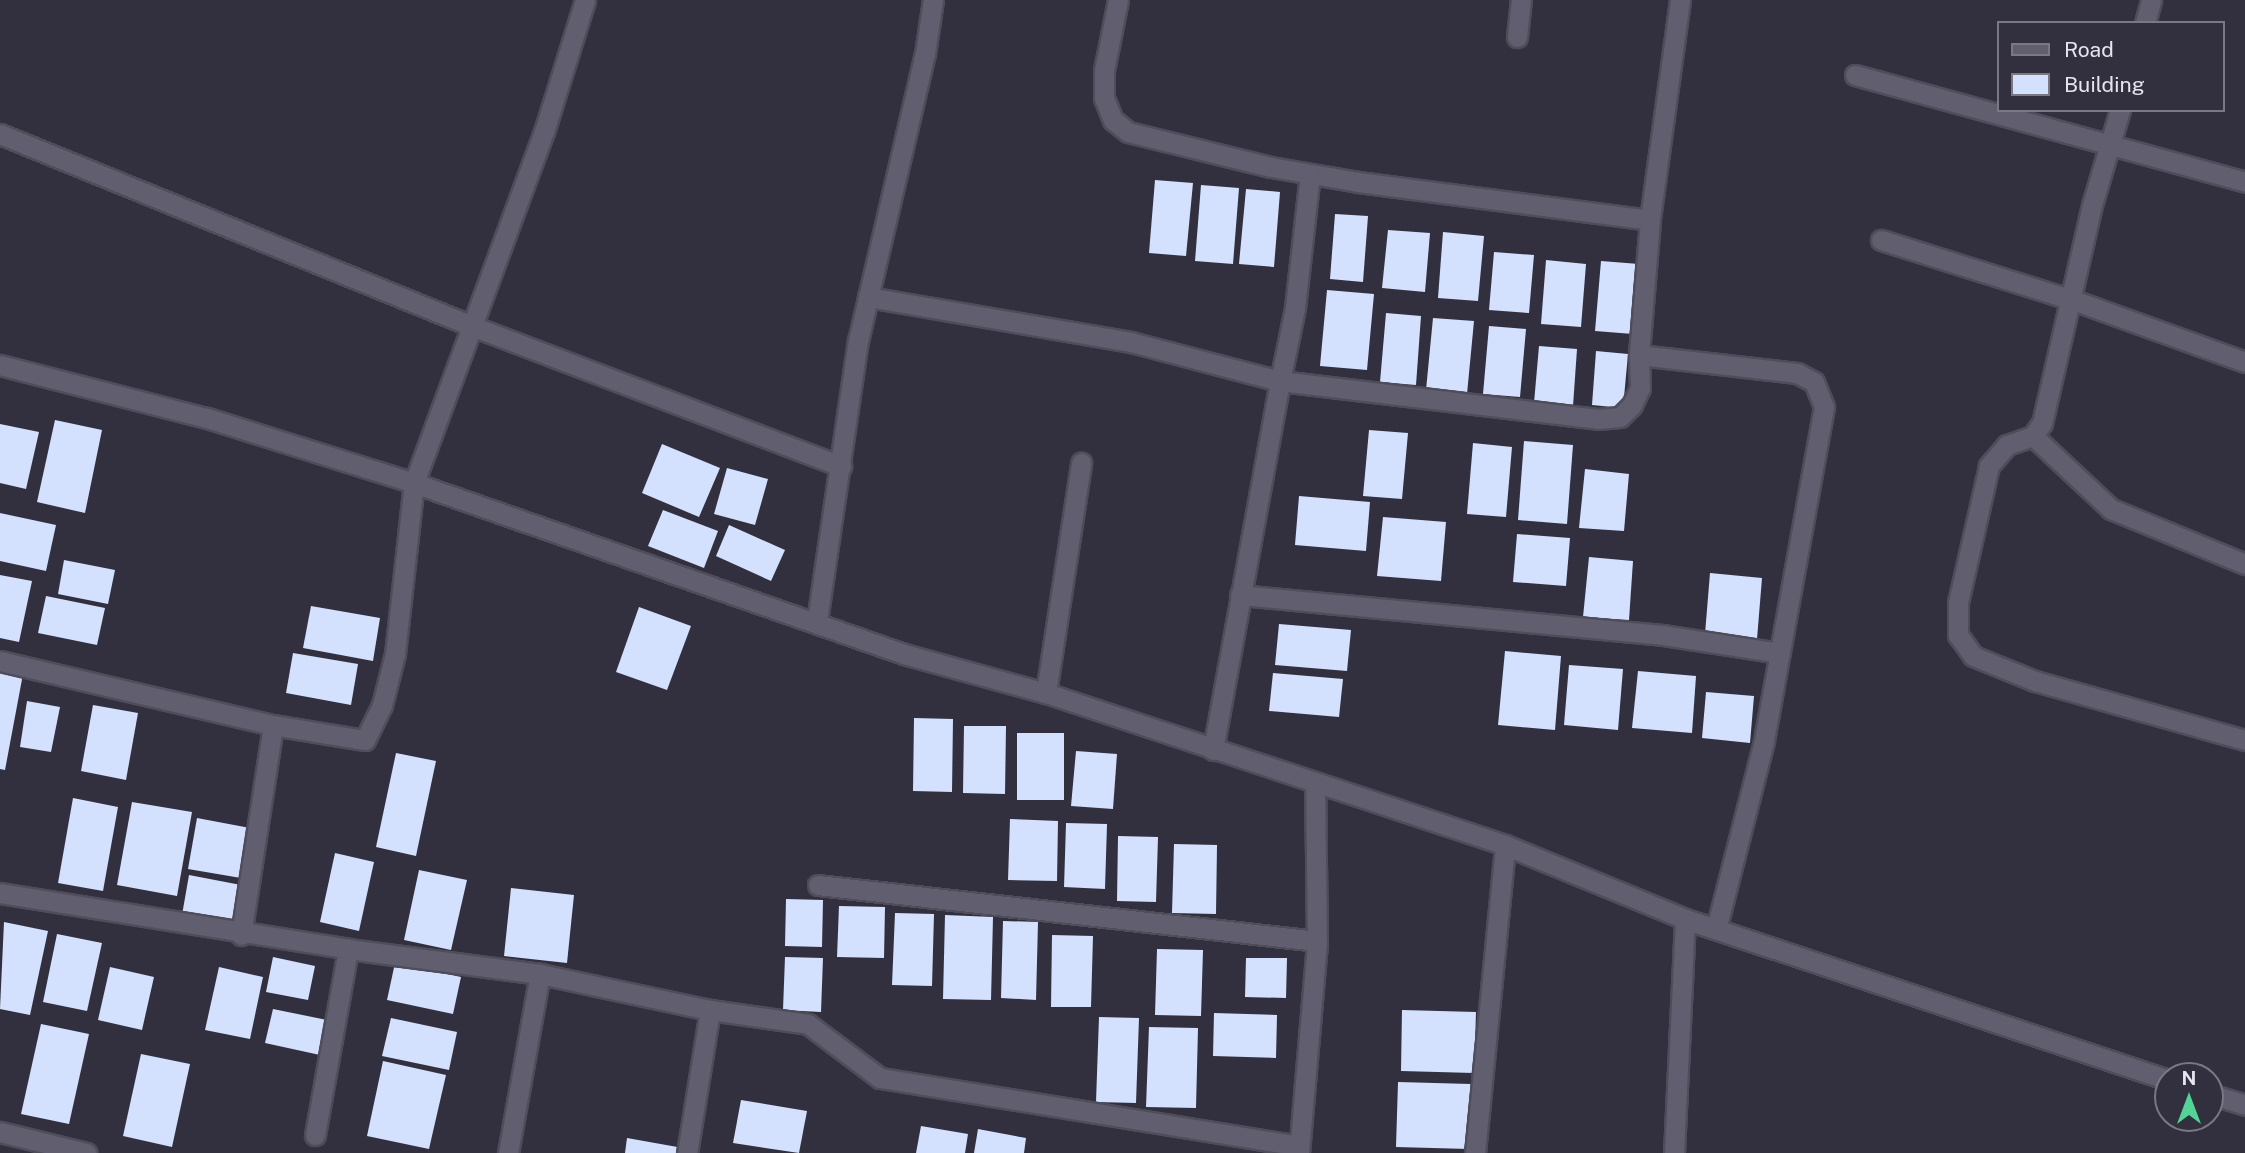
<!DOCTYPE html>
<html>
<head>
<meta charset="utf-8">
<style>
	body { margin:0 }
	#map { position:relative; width:2245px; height:1153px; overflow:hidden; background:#32303f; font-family:"Public Sans",sans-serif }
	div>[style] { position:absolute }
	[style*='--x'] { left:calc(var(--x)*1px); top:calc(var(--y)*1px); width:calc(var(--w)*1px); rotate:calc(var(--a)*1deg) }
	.building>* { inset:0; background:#d3e1fe }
	.roads { filter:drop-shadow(2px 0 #4f4d5a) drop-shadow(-2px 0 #4f4d5a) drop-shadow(0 2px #4f4d5a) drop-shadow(0 -2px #4f4d5a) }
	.minor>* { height:19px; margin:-9.5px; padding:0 9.5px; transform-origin:9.5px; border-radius:9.5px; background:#605e6f }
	span { translate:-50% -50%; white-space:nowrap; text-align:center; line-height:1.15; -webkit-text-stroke:7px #32303f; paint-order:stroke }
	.legend { position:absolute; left:1997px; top:21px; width:228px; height:91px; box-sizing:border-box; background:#32303f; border:2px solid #7a7885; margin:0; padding:9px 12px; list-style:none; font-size:21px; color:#e6e5ef }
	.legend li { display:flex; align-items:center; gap:14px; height:35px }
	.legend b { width:35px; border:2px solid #7a7885 }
	.north { position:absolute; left:2154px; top:1062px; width:70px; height:70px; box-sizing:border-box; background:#32303f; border:2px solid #7a7885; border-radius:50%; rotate:0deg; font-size:19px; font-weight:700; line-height:28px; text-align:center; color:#e6e5ef }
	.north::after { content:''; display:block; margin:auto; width:24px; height:32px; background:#53d396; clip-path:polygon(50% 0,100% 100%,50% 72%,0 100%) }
</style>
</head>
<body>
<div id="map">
	<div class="building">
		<i style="clip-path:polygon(1155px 180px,1193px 183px,1186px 256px,1149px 253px)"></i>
		<i style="clip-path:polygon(1201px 185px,1239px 188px,1233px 264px,1195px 261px)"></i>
		<i style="clip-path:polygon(1246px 189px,1280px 192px,1274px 267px,1239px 264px)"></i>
		<i style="clip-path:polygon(1335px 214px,1368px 216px,1363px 282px,1330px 279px)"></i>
		<i style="clip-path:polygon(1388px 230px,1430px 233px,1425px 292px,1382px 288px)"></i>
		<i style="clip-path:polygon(1443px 232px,1484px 236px,1478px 301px,1438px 298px)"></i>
		<i style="clip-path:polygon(1494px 252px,1534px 255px,1529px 313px,1489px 310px)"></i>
		<i style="clip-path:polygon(1546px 260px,1586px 264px,1581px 327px,1541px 324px)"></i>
		<i style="clip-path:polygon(1601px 261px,1639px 264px,1633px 334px,1595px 331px)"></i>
		<i style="clip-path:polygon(1327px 290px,1374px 294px,1367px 370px,1320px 366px)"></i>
		<i style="clip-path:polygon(1386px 313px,1421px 316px,1416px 385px,1380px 382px)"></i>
		<i style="clip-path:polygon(1433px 318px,1474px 321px,1467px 394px,1426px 390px)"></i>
		<i style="clip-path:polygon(1489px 326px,1526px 329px,1520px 397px,1483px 394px)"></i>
		<i style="clip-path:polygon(1539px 346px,1577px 349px,1573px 406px,1534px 403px)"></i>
		<i style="clip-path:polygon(1596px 351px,1628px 354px,1623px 408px,1592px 405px)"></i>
		<i style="clip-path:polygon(55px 420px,102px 430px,85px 513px,37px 502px)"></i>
		<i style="clip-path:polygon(0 424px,39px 432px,26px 489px,0 483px)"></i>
		<i style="clip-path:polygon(1369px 430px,1408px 433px,1402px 499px,1363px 496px)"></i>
		<i style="clip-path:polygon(1524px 441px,1573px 445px,1567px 524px,1518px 520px)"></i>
		<i style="clip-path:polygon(1473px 443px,1512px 447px,1506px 517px,1467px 514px)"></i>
		<i style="clip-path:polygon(662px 444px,720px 468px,699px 517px,642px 493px)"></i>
		<i style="clip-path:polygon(727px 468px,768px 479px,755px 525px,714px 514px)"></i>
		<i style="clip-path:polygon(1585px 469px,1629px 474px,1624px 531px,1579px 528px)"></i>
		<i style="clip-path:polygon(1299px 496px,1370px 502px,1366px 551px,1295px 545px)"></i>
		<i style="clip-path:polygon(663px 510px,718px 531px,704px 568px,648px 546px)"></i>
		<i style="clip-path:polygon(0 513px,56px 525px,46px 571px,0 561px)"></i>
		<i style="clip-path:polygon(1383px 517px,1446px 522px,1441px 581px,1377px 576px)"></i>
		<i style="clip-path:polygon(729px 525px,785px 550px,771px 581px,716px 556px)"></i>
		<i style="clip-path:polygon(1517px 534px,1570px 538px,1566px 586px,1513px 582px)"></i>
		<i style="clip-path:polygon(1589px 557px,1633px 561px,1629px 620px,1583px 617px)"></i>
		<i style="clip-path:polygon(64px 560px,115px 570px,108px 604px,58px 594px)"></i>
		<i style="clip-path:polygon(1710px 573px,1762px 578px,1757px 639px,1705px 634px)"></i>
		<i style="clip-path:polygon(0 575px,32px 581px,19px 642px,0 638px)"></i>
		<i style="clip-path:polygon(46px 596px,105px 608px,97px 645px,38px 633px)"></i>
		<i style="clip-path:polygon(311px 606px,380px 618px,373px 661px,303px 648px)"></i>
		<i style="clip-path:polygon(639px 607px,691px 626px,667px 690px,616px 672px)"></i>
		<i style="clip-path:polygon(1279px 624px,1351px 630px,1347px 671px,1275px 665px)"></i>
		<i style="clip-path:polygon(1505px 651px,1561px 656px,1555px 730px,1498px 725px)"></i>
		<i style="clip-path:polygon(293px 653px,358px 664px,351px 705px,286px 693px)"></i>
		<i style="clip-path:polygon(1569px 665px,1623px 669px,1618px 730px,1564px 725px)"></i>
		<i style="clip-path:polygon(0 670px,23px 674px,5px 770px,0 769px)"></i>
		<i style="clip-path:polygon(1638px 671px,1696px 676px,1692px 733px,1632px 728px)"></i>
		<i style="clip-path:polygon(1273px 673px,1343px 679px,1339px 717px,1269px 711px)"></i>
		<i style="clip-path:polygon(1706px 692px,1754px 696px,1750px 743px,1702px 738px)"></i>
		<i style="clip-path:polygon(27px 701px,60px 707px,51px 752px,20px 747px)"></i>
		<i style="clip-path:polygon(93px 705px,138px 713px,126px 780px,81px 771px)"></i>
		<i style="clip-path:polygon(914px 718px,953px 719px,952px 792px,913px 791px)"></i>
		<i style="clip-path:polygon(964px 726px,1006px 726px,1005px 794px,963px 793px)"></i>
		<i style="clip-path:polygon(1017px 733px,1064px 733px,1064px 800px,1017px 800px)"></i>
		<i style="clip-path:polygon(1076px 751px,1117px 754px,1113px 809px,1071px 806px)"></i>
		<i style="clip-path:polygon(396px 753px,436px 761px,416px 856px,376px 847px)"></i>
		<i style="clip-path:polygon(73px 798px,118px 807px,103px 891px,58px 883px)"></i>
		<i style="clip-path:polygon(132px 802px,192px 812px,177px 896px,117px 885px)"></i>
		<i style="clip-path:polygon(197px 818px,250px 828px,241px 878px,188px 869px)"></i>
		<i style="clip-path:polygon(1010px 819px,1058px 821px,1057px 881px,1008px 880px)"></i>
		<i style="clip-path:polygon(1066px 823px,1107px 824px,1105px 889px,1064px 887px)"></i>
		<i style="clip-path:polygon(1118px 836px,1158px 837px,1156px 902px,1117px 901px)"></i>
		<i style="clip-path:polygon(1174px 844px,1217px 845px,1216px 914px,1172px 913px)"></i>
		<i style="clip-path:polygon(335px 853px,374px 862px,359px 931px,320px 922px)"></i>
		<i style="clip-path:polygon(419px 870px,467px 880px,451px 950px,404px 940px)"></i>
		<i style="clip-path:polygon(189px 875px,241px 885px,234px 924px,182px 915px)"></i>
		<i style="clip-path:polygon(511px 888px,574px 895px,567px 963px,504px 956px)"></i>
		<i style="clip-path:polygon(786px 899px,823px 900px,822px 947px,785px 946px)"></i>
		<i style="clip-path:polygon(839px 906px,885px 907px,884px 958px,837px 957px)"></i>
		<i style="clip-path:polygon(895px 913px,934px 914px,932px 986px,892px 985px)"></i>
		<i style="clip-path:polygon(945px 915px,993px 917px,991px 1000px,943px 999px)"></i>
		<i style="clip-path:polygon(1003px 921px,1038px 922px,1036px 1000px,1001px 998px)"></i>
		<i style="clip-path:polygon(4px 922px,48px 931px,30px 1015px,0 1009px)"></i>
		<i style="clip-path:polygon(57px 934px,102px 943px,87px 1011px,43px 1002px)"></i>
		<i style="clip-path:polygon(1052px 935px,1093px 936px,1091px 1007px,1051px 1007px)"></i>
		<i style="clip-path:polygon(1157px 949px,1203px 950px,1201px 1016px,1155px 1015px)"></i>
		<i style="clip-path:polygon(273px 957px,315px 966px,308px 1000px,266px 992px)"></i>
		<i style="clip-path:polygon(785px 957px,823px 958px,821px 1012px,783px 1010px)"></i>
		<i style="clip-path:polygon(1246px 958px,1287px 958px,1286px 998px,1245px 997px)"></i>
		<i style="clip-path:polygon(395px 963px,461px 977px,453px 1014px,387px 1000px)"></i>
		<i style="clip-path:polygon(110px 967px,154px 977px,142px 1030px,98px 1020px)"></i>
		<i style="clip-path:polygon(219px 967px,263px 977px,250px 1039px,205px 1030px)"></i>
		<i style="clip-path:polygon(273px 1009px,327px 1020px,320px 1055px,265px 1043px)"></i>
		<i style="clip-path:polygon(1402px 1010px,1476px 1012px,1474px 1073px,1401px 1071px)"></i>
		<i style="clip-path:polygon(1214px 1013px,1277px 1015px,1276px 1058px,1213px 1056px)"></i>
		<i style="clip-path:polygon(1099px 1017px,1139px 1018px,1136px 1103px,1096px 1102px)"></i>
		<i style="clip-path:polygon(391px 1018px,457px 1032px,449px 1070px,382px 1056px)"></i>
		<i style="clip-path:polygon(41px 1024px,89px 1034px,69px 1124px,21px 1114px)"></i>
		<i style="clip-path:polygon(1149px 1027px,1198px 1028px,1196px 1108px,1146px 1107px)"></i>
		<i style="clip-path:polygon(141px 1054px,190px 1064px,172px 1147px,123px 1136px)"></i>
		<i style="clip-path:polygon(383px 1061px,446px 1075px,429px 1149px,367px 1136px)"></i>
		<i style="clip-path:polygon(1398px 1082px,1471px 1084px,1469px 1149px,1396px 1147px)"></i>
		<i style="clip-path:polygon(741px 1100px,807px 1111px,799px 1153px,733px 1143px)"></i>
		<i style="clip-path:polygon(921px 1126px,968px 1134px,965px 1153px,916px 1153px)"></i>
		<i style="clip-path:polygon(978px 1129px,1026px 1138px,1024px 1153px,974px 1153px)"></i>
		<i style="clip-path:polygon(627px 1138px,683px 1148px,682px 1153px,625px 1153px)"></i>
	</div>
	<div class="roads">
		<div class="minor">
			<i style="--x:1118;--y:0;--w:72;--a:101.2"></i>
			<i style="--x:1104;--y:71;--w:27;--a:90"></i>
			<i style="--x:1104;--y:98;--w:24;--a:68"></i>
			<i style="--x:1113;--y:120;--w:19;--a:39"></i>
			<i style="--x:1128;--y:132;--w:147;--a:13.8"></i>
			<i style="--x:1271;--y:167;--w:88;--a:9.8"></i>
			<i style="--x:1358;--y:182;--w:294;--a:7.4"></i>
			<i style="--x:1680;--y:0;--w:222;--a:97.8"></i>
			<i style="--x:1650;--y:220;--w:135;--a:94.7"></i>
			<i style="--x:1639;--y:355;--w:159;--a:6.5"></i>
			<i style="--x:1797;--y:373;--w:19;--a:28"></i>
			<i style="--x:1814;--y:382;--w:27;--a:68"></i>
			<i style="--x:1824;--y:407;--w:339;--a:100.2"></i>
			<i style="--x:1764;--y:741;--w:191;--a:104.3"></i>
			<i style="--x:2145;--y:23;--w:24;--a:-75"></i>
			<i style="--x:1517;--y:37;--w:37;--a:-84"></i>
			<i style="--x:1855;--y:75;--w:404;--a:15.3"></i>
			<i style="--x:2120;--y:110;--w:99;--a:106.4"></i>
			<i style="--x:2092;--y:205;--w:224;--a:102.9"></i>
			<i style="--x:2042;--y:423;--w:16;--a:125"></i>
			<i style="--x:2033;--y:436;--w:107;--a:43.1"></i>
			<i style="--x:2111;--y:509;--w:145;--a:22.3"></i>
			<i style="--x:0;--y:134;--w:510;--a:22.14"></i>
			<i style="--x:472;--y:326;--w:395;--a:20.8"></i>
			<i style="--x:1310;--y:174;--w:135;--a:96.4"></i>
			<i style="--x:1295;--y:308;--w:75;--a:101.6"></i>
			<i style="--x:1280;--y:381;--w:320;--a:6.8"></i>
			<i style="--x:1598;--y:419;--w:22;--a:-5"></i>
			<i style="--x:1620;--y:417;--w:17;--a:-45"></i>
			<i style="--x:1632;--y:405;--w:19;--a:-65"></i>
			<i style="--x:1640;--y:388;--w:33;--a:-92"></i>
			<i style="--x:1881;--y:240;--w:201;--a:17.4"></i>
			<i style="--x:2073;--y:300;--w:183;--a:19.8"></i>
			<i style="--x:868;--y:297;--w:267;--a:9.7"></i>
			<i style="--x:1131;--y:342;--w:154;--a:14.7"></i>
			<i style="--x:1280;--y:381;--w:375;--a:100.3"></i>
			<i style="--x:0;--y:365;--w:214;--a:14.4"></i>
			<i style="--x:207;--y:418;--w:217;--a:17.4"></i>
			<i style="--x:414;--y:483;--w:519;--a:19.24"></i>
			<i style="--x:904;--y:654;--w:147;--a:15.4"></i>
			<i style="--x:1046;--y:693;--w:484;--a:18.3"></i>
			<i style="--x:1505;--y:845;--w:195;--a:22.3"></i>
			<i style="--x:1685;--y:919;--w:509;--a:18.43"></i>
			<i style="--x:2033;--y:436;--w:28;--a:161"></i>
			<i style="--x:2007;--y:445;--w:28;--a:131"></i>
			<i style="--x:1989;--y:466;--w:140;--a:102.8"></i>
			<i style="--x:1958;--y:603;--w:32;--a:90"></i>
			<i style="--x:1958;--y:635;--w:26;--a:54"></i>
			<i style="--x:1973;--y:656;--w:67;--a:22"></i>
			<i style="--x:2035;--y:681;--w:218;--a:15.7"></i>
			<i style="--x:1240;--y:595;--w:425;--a:5.4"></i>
			<i style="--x:1663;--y:635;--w:118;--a:8.7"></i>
			<i style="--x:817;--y:621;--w:283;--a:-81.7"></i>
			<i style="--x:858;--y:341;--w:295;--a:-76.9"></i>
			<i style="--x:925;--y:54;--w:55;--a:-81.6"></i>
			<i style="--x:0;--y:661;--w:280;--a:13.2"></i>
			<i style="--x:273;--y:725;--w:93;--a:9.3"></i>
			<i style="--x:365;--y:740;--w:39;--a:-64"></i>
			<i style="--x:382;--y:705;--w:53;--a:-75.7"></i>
			<i style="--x:395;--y:654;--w:172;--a:-83.7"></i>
			<i style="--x:414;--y:483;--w:374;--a:-69.7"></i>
			<i style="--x:544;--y:132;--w:138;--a:-72.7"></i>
			<i style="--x:1046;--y:693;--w:233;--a:-81.3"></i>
			<i style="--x:818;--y:885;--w:502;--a:6.4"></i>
			<i style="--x:0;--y:893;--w:352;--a:9.1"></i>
			<i style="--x:241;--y:935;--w:212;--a:-81.3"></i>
			<i style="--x:710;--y:1010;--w:99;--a:8.1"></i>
			<i style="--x:808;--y:1024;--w:90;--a:36.9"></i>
			<i style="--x:880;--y:1078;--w:424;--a:9.2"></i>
			<i style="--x:2210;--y:1094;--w:37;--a:17"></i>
			<i style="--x:0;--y:1132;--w:89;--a:13.7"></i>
			<i style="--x:315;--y:1135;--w:189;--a:-79.9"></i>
			<i style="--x:348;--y:949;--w:194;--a:7.4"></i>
			<i style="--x:540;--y:974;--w:174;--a:12"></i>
			<i style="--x:710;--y:1010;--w:145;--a:99.1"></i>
			<i style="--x:508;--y:1153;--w:182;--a:-79.9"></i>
			<i style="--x:1299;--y:1153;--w:213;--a:-85.1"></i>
			<i style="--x:1317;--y:941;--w:159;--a:-90.7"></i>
			<i style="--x:1475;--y:1153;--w:309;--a:-84.4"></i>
			<i style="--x:1674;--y:1153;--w:234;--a:-87.3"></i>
		</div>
	</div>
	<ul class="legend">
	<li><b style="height:9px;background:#605e6f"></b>Road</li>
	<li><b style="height:19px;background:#d3e1fe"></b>Building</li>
	</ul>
	<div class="north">N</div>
</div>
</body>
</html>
